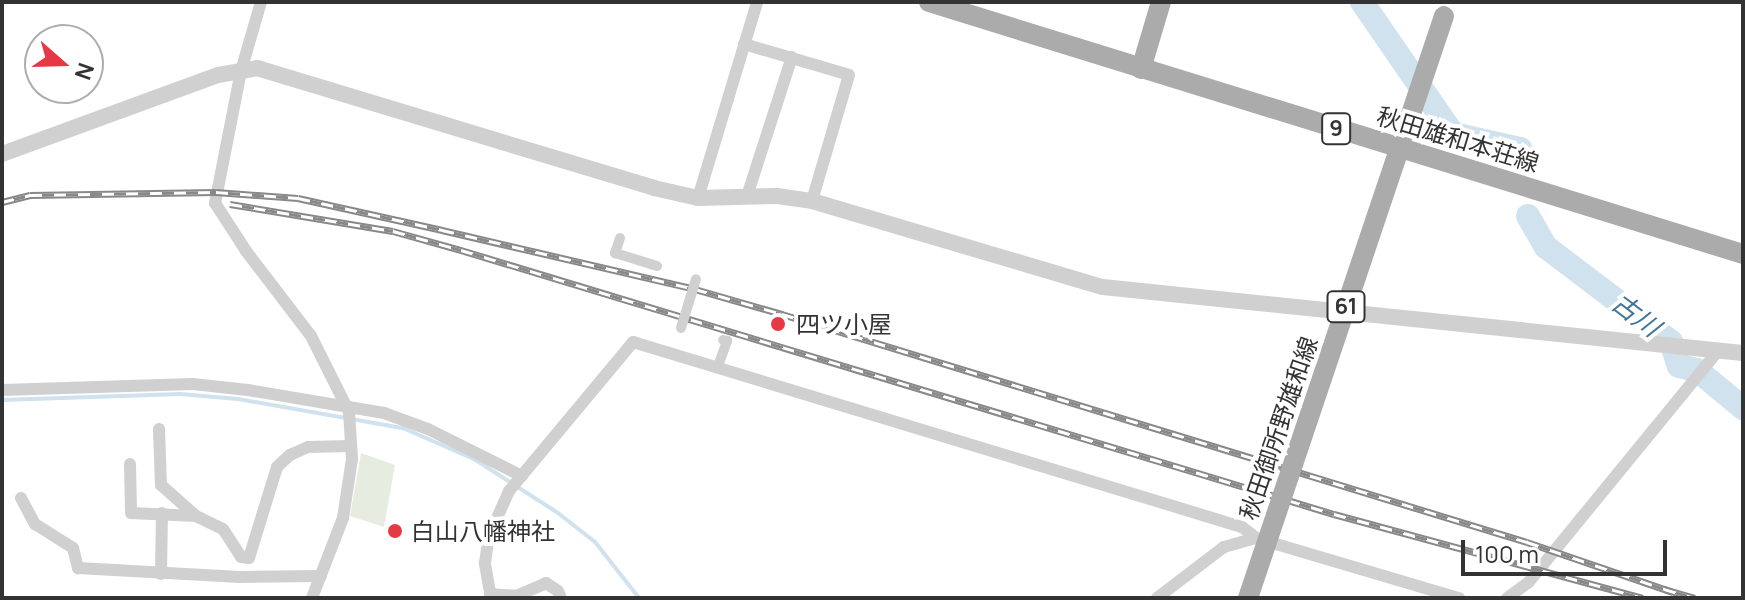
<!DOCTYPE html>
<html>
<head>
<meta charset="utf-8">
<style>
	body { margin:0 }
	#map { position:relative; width:1745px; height:600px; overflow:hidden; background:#fff; font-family:Manrope,"Noto Sans JP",sans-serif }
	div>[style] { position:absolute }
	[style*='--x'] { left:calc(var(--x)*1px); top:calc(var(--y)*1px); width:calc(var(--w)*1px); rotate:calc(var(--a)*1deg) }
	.green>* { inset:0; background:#e6ecdf }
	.stream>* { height:4px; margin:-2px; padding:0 2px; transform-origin:2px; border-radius:2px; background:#cfe2ee }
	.river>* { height:24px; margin:-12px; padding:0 12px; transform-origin:12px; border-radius:12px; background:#cfe2ee }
	.pedestrian>* { height:10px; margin:-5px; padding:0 5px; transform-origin:5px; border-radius:5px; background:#d0d0d0 }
	.minor>* { height:12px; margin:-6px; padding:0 6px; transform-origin:6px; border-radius:6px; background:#d0d0d0 }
	.tertiary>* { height:16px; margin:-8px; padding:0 8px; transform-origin:8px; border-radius:8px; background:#d0d0d0 }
	.primary>* { height:20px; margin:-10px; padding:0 10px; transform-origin:10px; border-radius:10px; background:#ababab }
	.rail>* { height:7px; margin-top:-3.5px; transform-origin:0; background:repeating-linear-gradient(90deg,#fff 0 12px,#888 0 24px); box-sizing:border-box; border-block:2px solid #888 }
	.pedestrian-bridge>* { height:10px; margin:-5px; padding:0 5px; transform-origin:5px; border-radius:5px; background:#d0d0d0 }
	.primary-bridge>* { height:20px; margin:-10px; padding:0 10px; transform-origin:10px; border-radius:10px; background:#ababab }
	.dots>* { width:22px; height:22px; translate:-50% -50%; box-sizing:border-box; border:4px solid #fff; border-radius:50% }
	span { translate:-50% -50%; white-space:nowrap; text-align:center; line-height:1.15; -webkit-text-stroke:8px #fff; paint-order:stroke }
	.shield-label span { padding:2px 6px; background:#fff; border:2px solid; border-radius:6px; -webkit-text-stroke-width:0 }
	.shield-label { font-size:22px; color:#333; font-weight:700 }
	.street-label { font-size:24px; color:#333 }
	.poi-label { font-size:24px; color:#333 }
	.left { translate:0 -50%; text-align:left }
	.water-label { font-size:26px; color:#3f7597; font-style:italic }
	.frame { position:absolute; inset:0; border:4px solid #333; pointer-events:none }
	.north { position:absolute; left:24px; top:24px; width:80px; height:80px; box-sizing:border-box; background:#fff; border:2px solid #adadad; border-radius:50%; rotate:110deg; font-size:22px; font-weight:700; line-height:32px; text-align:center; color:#333 }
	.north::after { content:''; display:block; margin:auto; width:28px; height:36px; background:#e63946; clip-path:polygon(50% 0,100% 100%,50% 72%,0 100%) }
	.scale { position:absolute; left:1461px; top:540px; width:206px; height:36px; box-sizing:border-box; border:4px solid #333; border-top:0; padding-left:10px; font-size:24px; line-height:28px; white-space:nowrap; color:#333; -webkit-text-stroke:6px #fff; paint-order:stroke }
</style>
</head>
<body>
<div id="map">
	<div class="green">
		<i style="clip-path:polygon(361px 453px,395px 465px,384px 527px,350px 516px)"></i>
	</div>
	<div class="stream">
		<i style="--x:2;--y:400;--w:178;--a:-1.9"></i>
		<i style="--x:180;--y:394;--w:58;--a:4.9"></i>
		<i style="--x:238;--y:399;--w:168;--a:10"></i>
		<i style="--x:403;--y:428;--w:77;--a:23.6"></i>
		<i style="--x:474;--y:459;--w:100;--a:32.7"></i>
		<i style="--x:558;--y:513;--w:47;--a:38.1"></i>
		<i style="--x:595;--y:542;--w:71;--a:51.8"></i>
	</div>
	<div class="river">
		<i style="--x:1362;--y:2;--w:160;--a:55.4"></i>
		<i style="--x:1453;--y:134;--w:69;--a:12.6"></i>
		<i style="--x:1520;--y:149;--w:13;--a:81"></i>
		<i style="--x:1528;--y:216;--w:36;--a:60"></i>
		<i style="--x:1546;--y:247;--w:157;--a:37.2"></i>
		<i style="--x:1671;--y:342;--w:25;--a:72"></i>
		<i style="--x:1679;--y:366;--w:18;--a:13"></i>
		<i style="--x:1697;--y:370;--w:60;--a:39.6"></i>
	</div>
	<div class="pedestrian">
		<i style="--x:620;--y:238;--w:16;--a:108"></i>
		<i style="--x:615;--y:253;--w:44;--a:17.2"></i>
		<i style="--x:718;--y:366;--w:27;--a:-70"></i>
		<i style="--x:727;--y:341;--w:4;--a:-166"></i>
	</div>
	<div class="minor">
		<i style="--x:261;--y:2;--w:72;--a:106.2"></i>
		<i style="--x:241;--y:71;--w:135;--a:101.1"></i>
		<i style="--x:215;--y:203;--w:57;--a:57.1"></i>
		<i style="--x:246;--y:251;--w:107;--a:52.6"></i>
		<i style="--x:311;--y:336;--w:85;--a:63.4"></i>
		<i style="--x:349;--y:412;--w:47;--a:86.3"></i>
		<i style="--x:352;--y:459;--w:60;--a:98.7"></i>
		<i style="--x:343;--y:518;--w:86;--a:111.2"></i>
		<i style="--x:744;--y:44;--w:109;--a:16.4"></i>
		<i style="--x:849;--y:75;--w:131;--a:106.4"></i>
		<i style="--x:747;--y:196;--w:146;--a:-72.1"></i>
		<i style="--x:698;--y:198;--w:205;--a:-73.2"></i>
		<i style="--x:2;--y:390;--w:191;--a:-1.8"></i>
		<i style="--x:193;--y:384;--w:55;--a:6.2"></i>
		<i style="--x:248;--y:390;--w:138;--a:9.6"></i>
		<i style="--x:384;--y:413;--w:47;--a:20"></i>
		<i style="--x:428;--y:429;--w:105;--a:26.6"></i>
		<i style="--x:159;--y:429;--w:56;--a:88"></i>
		<i style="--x:161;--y:485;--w:47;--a:41.5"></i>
		<i style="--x:196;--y:516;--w:30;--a:26"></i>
		<i style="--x:223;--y:529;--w:33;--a:57"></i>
		<i style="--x:241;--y:557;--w:8;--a:7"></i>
		<i style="--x:249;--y:558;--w:95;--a:-72.9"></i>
		<i style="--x:277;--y:467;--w:18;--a:-43"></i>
		<i style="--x:290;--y:455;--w:20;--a:-24"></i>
		<i style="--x:308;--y:447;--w:43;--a:-1.3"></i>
		<i style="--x:130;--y:464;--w:49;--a:88.8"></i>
		<i style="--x:131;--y:513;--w:65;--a:2.6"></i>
		<i style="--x:21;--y:498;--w:30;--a:62"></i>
		<i style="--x:35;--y:524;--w:45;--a:32.3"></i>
		<i style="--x:73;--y:548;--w:21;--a:76"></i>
		<i style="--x:78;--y:568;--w:162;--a:3.2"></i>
		<i style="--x:240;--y:577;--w:81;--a:-0.7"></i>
		<i style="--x:161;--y:574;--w:61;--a:-89.1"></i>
		<i style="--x:490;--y:594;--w:26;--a:4"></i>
		<i style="--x:516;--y:596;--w:33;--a:-23"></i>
		<i style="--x:546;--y:583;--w:14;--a:34"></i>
		<i style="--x:558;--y:591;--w:8;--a:67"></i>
		<i style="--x:491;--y:598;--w:36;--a:-100"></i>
		<i style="--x:485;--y:563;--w:27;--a:-82"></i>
		<i style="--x:489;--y:536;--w:49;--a:-66"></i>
		<i style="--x:509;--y:491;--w:194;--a:-50.2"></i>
		<i style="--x:633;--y:342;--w:636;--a:16.9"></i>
		<i style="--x:1242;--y:527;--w:18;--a:38"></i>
		<i style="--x:1256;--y:538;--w:212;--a:16.5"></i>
		<i style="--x:1157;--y:598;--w:84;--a:-37.3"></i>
		<i style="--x:1224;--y:547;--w:33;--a:-16"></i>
		<i style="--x:1507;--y:598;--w:26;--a:-36"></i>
		<i style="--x:1528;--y:583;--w:300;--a:-50.7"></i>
	</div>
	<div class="tertiary">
		<i style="--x:2;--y:154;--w:230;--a:-20.1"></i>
		<i style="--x:218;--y:75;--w:40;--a:-10"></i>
		<i style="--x:257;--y:68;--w:415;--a:16.8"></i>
		<i style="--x:654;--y:188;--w:45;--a:12.8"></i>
		<i style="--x:698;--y:198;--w:79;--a:-1.5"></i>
		<i style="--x:777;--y:196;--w:35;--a:8"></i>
		<i style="--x:812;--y:201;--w:303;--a:16.5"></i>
		<i style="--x:1103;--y:287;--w:643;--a:5.89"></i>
	</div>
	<div class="primary">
		<i style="--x:929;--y:2;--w:852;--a:17.2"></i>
		<i style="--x:1141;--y:69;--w:70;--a:-73.4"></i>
	</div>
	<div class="rail">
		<i style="--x:2;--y:202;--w:29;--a:-14"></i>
		<i style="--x:30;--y:195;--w:186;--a:-0.9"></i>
		<i style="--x:216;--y:192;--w:82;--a:4.2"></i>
		<i style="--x:298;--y:198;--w:148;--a:12.5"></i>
		<i style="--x:442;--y:230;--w:260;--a:13.1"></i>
		<i style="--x:695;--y:289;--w:91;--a:16"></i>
		<i style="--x:782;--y:314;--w:779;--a:17.02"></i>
		<i style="--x:1527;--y:542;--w:154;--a:18.9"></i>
		<i style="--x:230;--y:204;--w:165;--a:9.4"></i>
		<i style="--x:393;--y:231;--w:71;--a:15.6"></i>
		<i style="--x:461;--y:250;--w:912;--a:16.83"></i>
		<i style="--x:1334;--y:514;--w:320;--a:15.2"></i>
		<i style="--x:1664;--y:589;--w:32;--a:16"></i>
	</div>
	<div class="pedestrian-bridge">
		<i style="--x:681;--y:328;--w:51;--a:-73"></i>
	</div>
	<div class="primary-bridge">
		<i style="--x:1248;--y:598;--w:614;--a:-71.39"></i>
	</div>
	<div class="dots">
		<i style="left:778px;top:324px;background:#e63946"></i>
		<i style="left:395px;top:531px;background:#e63946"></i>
	</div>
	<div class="shield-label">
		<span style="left:1336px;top:129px">9</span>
		<span style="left:1346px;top:307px">61</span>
	</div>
	<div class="street-label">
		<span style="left:1458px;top:139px;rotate:17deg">秋田雄和本荘線</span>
		<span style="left:1278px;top:428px;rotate:-71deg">秋田御所野雄和線</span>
	</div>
	<div class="poi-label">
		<span class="left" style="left:796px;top:324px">四ツ小屋</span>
		<span class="left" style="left:411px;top:531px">白山八幡神社</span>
	</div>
	<div class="water-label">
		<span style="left:1636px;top:315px;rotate:37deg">古川</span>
	</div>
	<div class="frame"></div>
	<div class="north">N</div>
	<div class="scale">100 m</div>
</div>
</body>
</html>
